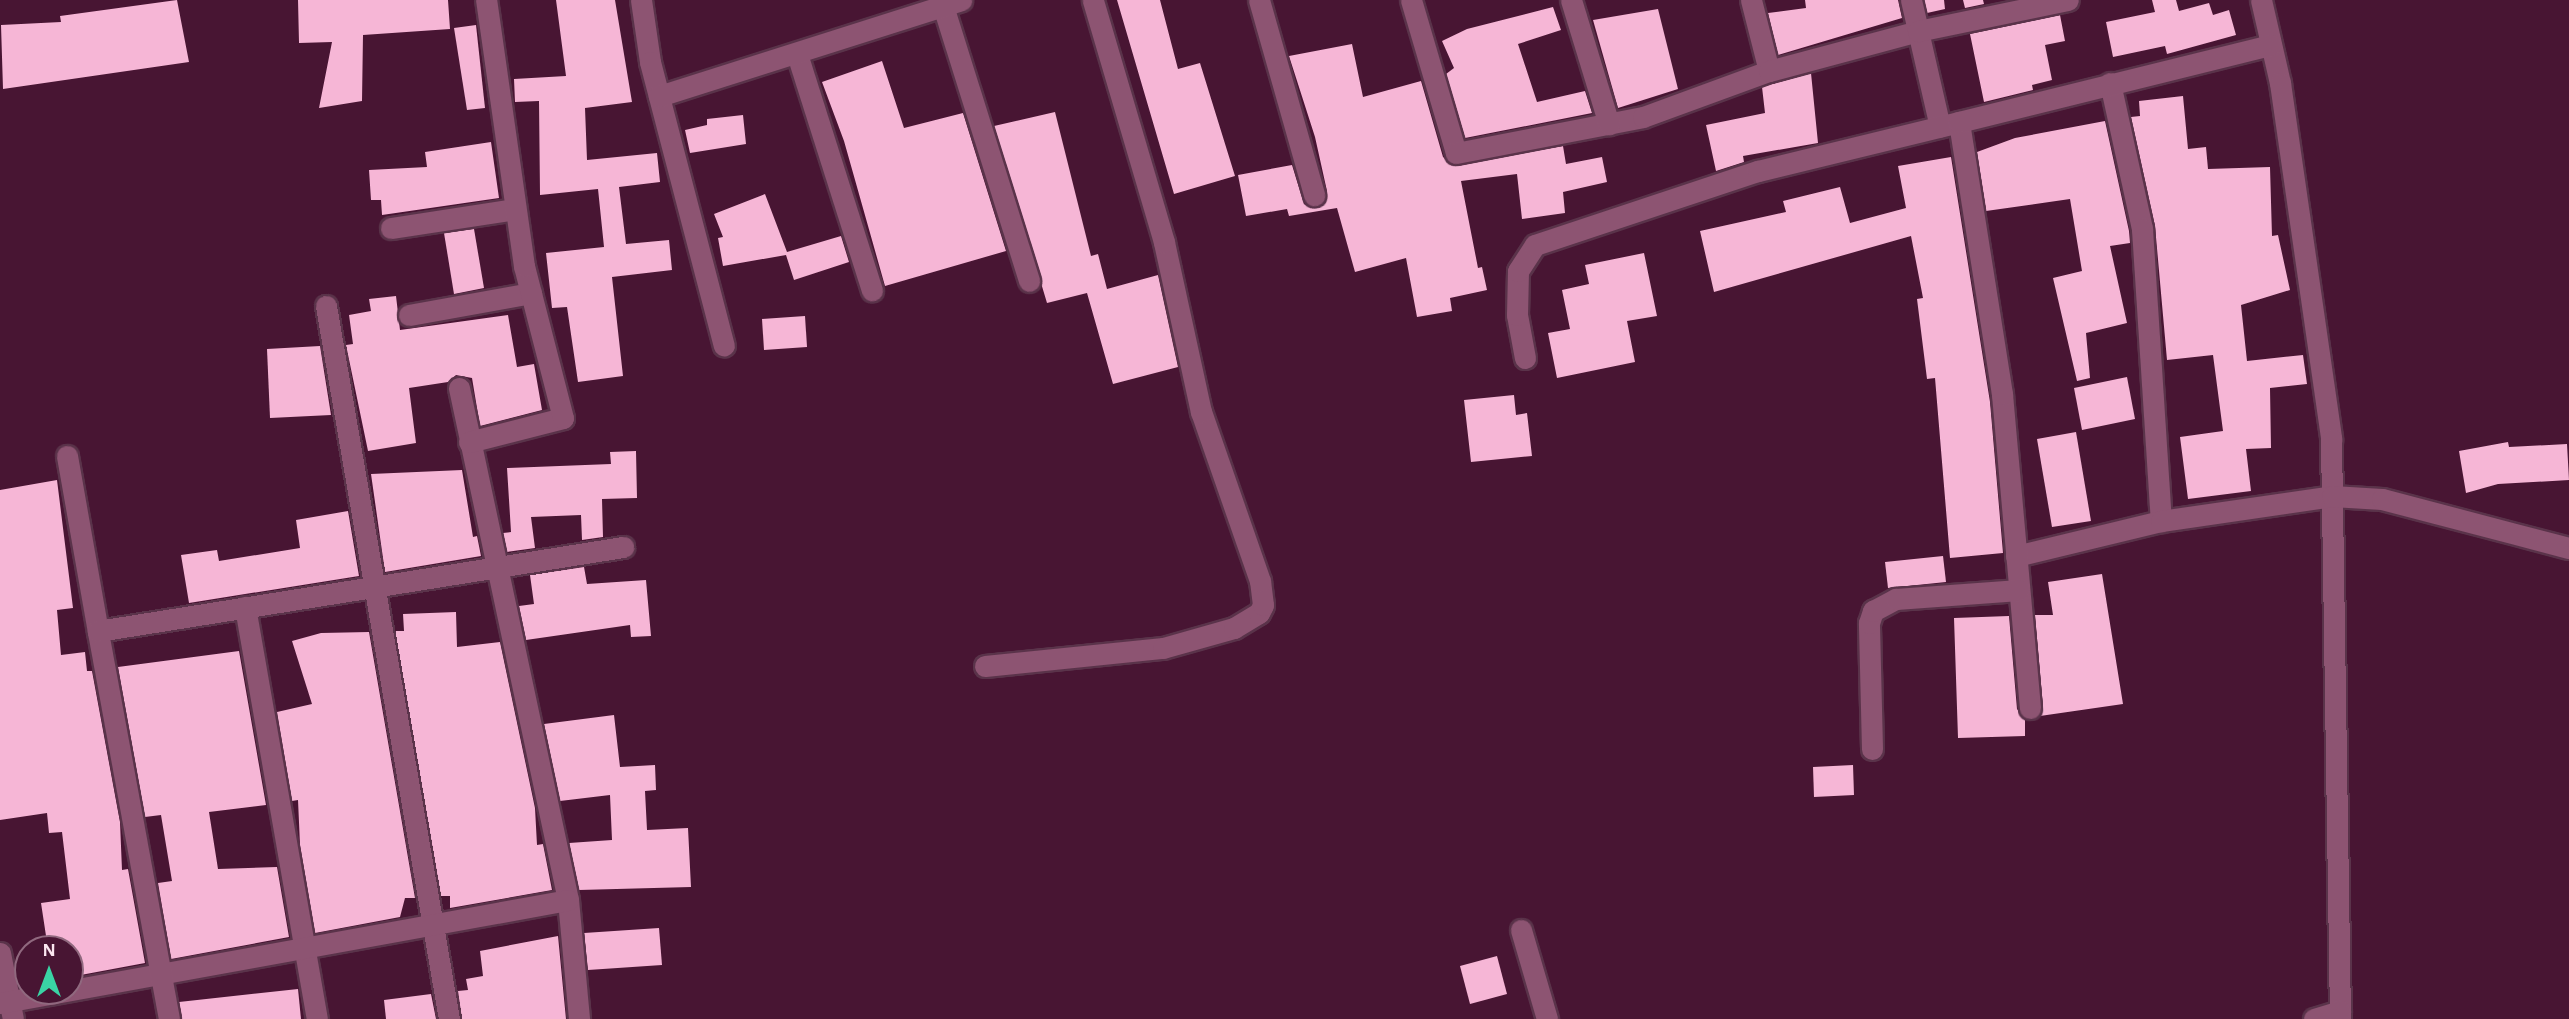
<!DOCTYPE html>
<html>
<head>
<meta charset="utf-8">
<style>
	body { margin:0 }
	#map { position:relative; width:2569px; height:1019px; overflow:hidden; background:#481533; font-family:"Alegreya Sans",sans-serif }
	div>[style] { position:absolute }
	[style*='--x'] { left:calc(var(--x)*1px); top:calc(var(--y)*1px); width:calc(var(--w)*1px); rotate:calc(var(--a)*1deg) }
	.building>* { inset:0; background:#f6b6d6 }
	.roads { filter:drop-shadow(2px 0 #5a334a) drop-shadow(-2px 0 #5a334a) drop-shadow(0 2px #5a334a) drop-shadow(0 -2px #5a334a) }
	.minor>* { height:21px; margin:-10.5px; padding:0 10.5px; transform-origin:10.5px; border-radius:10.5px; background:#8d5472 }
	span { translate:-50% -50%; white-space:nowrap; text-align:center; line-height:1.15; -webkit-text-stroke:7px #481533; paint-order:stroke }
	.north { position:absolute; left:14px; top:935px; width:70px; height:70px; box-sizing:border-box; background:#481533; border:2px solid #90697f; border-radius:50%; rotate:0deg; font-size:19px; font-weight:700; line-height:28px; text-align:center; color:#fbe6f0 }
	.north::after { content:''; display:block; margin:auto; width:24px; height:32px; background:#3ad4a5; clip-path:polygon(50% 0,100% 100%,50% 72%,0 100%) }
</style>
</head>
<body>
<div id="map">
	<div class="building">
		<i style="clip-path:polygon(177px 0,189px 62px,3px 89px,1px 25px,61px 22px,60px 16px)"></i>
		<i style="clip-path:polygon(298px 0,448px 0,450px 29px,363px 35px,362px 101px,319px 108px,332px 42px,299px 43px)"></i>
		<i style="clip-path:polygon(556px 0,615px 0,632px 102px,585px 108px,587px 160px,657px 153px,660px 182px,619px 187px,626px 244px,669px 240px,672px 270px,612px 277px,623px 376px,578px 382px,567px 307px,552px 308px,546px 253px,604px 247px,598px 189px,540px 195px,539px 101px,515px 102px,514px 79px,566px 76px)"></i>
		<i style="clip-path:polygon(1117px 0,1160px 0,1178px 69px,1200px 63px,1235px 176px,1174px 194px)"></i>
		<i style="clip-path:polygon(1805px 0,1898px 0,1902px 18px,1778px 55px,1768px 13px,1806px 8px)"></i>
		<i style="clip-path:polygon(1924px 0,1944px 0,1945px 9px,1927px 13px)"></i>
		<i style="clip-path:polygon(1963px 0,1983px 0,1984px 4px,1965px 8px)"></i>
		<i style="clip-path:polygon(2152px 0,2176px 0,2179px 11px,2209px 3px,2213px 15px,2229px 10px,2236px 35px,2167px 54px,2165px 46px,2113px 57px,2106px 22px,2155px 12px)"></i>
		<i style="clip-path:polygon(1553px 7px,1561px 30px,1518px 44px,1537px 102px,1585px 91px,1592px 113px,1465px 138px,1446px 74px,1454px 68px,1442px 41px,1467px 29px)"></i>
		<i style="clip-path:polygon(1658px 9px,1678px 89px,1618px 108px,1593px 20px)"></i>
		<i style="clip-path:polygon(2060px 15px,2065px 41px,2045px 45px,2052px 80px,2032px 85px,2033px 90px,1984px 102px,1970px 34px)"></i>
		<i style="clip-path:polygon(476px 25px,485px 108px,467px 110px,454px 28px)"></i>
		<i style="clip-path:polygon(1352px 44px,1363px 97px,1421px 81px,1443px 157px,1452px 165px,1563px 146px,1566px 164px,1602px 157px,1607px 182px,1563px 192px,1565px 213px,1522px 219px,1517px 174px,1461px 181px,1478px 268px,1482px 267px,1487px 290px,1450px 298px,1452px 311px,1417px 317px,1406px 258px,1355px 272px,1337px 208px,1289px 216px,1287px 209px,1246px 216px,1238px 175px,1292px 165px,1304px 204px,1311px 208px,1324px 204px,1327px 191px,1315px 137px,1289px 56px)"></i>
		<i style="clip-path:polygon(882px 61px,904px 128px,963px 113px,1006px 251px,885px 286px,844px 141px,822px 82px)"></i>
		<i style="clip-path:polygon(1811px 73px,1818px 143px,1743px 156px,1744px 162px,1716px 171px,1706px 125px,1765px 113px,1762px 87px)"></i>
		<i style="clip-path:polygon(2183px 96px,2188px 149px,2206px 147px,2208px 169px,2270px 167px,2272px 236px,2278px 235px,2290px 290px,2241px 305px,2247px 361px,2303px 355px,2307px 384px,2270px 388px,2271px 448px,2246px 449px,2251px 491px,2188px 499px,2180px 437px,2223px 431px,2213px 355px,2167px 360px,2155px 226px,2131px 117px,2140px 116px,2139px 101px)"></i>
		<i style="clip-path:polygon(1055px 112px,1091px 256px,1098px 254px,1107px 289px,1158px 275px,1178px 367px,1113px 384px,1087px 293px,1047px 303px,994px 126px)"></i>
		<i style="clip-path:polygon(743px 115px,746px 144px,690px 153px,685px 130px,707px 125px,707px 119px)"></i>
		<i style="clip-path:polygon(2105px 121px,2129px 231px,2130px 243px,2110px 246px,2127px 323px,2086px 333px,2090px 378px,2077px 381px,2053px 278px,2082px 271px,2070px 199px,1986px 211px,1977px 152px,2015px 138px)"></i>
		<i style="clip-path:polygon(491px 142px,499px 198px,382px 215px,381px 200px,371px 200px,369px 170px,427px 167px,425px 152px)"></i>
		<i style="clip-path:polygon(1951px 157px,1990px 402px,2003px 553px,1950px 558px,1935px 378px,1927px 379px,1917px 299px,1923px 298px,1911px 236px,1714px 292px,1700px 231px,1786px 212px,1783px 201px,1840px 187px,1850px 223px,1906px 208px,1898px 166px)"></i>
		<i style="clip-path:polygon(765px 194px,787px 252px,841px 236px,849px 262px,794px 280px,786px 255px,723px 266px,718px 238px,723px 237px,714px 214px)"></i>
		<i style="clip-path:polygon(474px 229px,484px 288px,454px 294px,444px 233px)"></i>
		<i style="clip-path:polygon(1644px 253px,1657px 316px,1627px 321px,1635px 362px,1557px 378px,1548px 333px,1570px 329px,1562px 290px,1589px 284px,1585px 265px)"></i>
		<i style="clip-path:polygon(396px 296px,400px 330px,508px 315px,517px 367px,534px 364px,542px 410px,480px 426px,472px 378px,456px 375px,448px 382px,409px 388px,416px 443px,368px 451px,346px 345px,353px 344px,349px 315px,371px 311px,369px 299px)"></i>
		<i style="clip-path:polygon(805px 316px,807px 347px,764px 350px,762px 319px)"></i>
		<i style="clip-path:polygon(320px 346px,331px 415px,270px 418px,267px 349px)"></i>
		<i style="clip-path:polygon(2127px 377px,2135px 419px,2082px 430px,2074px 388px)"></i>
		<i style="clip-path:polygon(1514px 395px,1516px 415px,1527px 413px,1532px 456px,1471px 462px,1464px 400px)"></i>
		<i style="clip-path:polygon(2076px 432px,2091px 521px,2052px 527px,2037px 439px)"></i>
		<i style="clip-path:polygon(2508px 442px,2509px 447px,2567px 444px,2569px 480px,2498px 484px,2466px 493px,2459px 451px)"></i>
		<i style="clip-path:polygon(636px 451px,637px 498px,602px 499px,603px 537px,582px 540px,581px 515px,531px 517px,535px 548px,507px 552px,503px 533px,511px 532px,507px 468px,611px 464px,610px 452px)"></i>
		<i style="clip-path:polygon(462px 470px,473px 537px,477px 536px,481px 556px,385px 572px,371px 474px)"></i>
		<i style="clip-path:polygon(57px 480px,73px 608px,57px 610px,61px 655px,85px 652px,87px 671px,92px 671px,120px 822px,122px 870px,128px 869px,145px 963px,70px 977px,70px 949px,48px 949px,41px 903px,70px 899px,62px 832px,49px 833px,47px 813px,0 820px,0 490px)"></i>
		<i style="clip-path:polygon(348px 511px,359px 576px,189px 603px,181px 555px,217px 550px,219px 561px,300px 548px,296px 520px)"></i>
		<i style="clip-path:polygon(1943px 556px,1946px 582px,1888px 588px,1885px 562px)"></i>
		<i style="clip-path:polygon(584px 567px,587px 584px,646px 580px,651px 636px,631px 637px,630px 625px,526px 640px,519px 606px,534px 604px,530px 575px)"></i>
		<i style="clip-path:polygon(2102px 574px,2123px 704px,2040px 716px,2043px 707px,2035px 615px,2053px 615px,2048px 582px)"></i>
		<i style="clip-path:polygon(456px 612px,457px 647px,500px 642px,535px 808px,537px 845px,543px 844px,552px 890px,450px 908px,450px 896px,441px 896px,395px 631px,404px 631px,403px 614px)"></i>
		<i style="clip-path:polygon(2009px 616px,2017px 709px,2025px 720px,2025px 736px,1958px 738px,1954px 618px)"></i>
		<i style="clip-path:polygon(369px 632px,415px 898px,405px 898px,400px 917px,315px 933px,300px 845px,298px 800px,292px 801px,277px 712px,312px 704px,292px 641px,321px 633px)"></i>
		<i style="clip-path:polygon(239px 651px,266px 805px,209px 812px,218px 869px,277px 867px,289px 937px,171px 959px,158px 883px,172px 881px,161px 815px,145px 817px,118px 667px)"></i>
		<i style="clip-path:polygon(614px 715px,620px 767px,655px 765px,656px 790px,645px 791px,647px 830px,688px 828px,691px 887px,579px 890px,569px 843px,612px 840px,610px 795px,560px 801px,544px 724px)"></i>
		<i style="clip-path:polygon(1853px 765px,1854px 795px,1814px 797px,1813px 767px)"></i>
		<i style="clip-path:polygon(659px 928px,662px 965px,588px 970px,584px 933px)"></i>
		<i style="clip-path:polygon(558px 936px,566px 1019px,462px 1019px,458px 991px,468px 990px,466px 979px,483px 976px,480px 951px)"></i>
		<i style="clip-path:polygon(1497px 956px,1507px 994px,1470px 1004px,1460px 966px)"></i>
		<i style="clip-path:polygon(298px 989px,301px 1019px,182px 1019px,179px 1002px)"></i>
		<i style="clip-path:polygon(431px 994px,436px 1019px,386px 1019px,384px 1000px)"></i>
	</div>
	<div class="roads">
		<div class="minor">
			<i style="--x:641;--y:0;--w:63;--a:81.7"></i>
			<i style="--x:650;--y:62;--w:293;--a:75.4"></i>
			<i style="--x:1259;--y:0;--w:203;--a:74.2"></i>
			<i style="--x:1411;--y:0;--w:159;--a:73.6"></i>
			<i style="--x:1456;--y:153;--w:190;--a:-10.9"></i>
			<i style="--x:1643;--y:117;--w:134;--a:-20.1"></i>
			<i style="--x:1571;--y:0;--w:130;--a:73"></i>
			<i style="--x:1751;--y:0;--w:73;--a:75.8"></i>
			<i style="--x:1769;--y:71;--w:154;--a:-15"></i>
			<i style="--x:1918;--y:31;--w:98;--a:77.1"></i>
			<i style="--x:1911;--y:0;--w:32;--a:77"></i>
			<i style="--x:1918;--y:31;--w:153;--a:-11.7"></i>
			<i style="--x:2261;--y:0;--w:85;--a:77.1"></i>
			<i style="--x:2280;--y:83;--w:360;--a:81.8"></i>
			<i style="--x:2331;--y:439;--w:580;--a:89.11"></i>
			<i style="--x:943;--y:6;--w:288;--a:72.6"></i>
			<i style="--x:797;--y:54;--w:248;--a:72.4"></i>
			<i style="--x:2110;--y:83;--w:149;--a:77.6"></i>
			<i style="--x:2142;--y:229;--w:293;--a:86.3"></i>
			<i style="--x:659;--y:96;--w:317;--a:-17.6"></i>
			<i style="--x:391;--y:228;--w:125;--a:-8.7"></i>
			<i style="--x:326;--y:306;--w:724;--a:80.21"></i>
			<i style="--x:409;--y:315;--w:124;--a:-10.2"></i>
			<i style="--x:1525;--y:358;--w:44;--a:-100.5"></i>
			<i style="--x:1517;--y:315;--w:44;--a:-88.7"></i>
			<i style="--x:1518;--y:271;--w:31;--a:-57"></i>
			<i style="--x:1535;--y:245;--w:235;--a:-18.4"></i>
			<i style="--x:1758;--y:171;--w:207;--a:-13.7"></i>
			<i style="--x:459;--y:388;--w:523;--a:77.98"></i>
			<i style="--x:568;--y:900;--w:120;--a:84.7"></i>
			<i style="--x:469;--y:442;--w:97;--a:-14.3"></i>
			<i style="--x:563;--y:418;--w:157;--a:-104.4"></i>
			<i style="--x:524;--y:266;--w:269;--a:-98.1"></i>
			<i style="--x:67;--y:456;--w:178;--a:80"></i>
			<i style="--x:2016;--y:556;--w:149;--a:-13.6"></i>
			<i style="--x:2161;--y:521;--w:173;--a:-8.3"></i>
			<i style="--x:2332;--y:496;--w:50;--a:3.4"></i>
			<i style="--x:2382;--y:499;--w:193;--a:14.7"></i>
			<i style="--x:245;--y:607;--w:418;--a:80.1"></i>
			<i style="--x:985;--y:666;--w:179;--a:-5.8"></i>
			<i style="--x:1163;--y:648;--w:74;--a:-15.7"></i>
			<i style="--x:1234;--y:628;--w:29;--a:-31"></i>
			<i style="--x:1259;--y:613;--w:9;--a:-63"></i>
			<i style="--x:1263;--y:605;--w:24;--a:-97"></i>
			<i style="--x:1260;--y:581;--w:179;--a:-109.2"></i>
			<i style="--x:1201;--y:412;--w:174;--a:-102.3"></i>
			<i style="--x:1164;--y:242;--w:252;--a:-106.4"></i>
			<i style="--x:2030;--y:708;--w:315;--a:-95.1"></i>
			<i style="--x:2002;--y:394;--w:275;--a:-99"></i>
			<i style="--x:1959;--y:122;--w:321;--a:-13.9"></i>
			<i style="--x:1872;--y:749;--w:126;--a:-91.4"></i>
			<i style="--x:1869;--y:623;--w:13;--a:-72"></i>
			<i style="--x:1873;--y:611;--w:26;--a:-28"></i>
			<i style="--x:1896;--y:599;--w:123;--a:-4.2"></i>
			<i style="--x:1521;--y:930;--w:93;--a:73.7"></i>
			<i style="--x:0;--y:953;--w:67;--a:78.9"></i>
			<i style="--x:0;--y:1003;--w:577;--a:-10.28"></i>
			<i style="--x:169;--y:1019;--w:394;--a:-100.4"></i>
			<i style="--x:98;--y:631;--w:532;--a:-9.09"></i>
			<i style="--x:2314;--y:1019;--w:27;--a:-17"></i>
		</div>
	</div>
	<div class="north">N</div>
</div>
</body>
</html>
